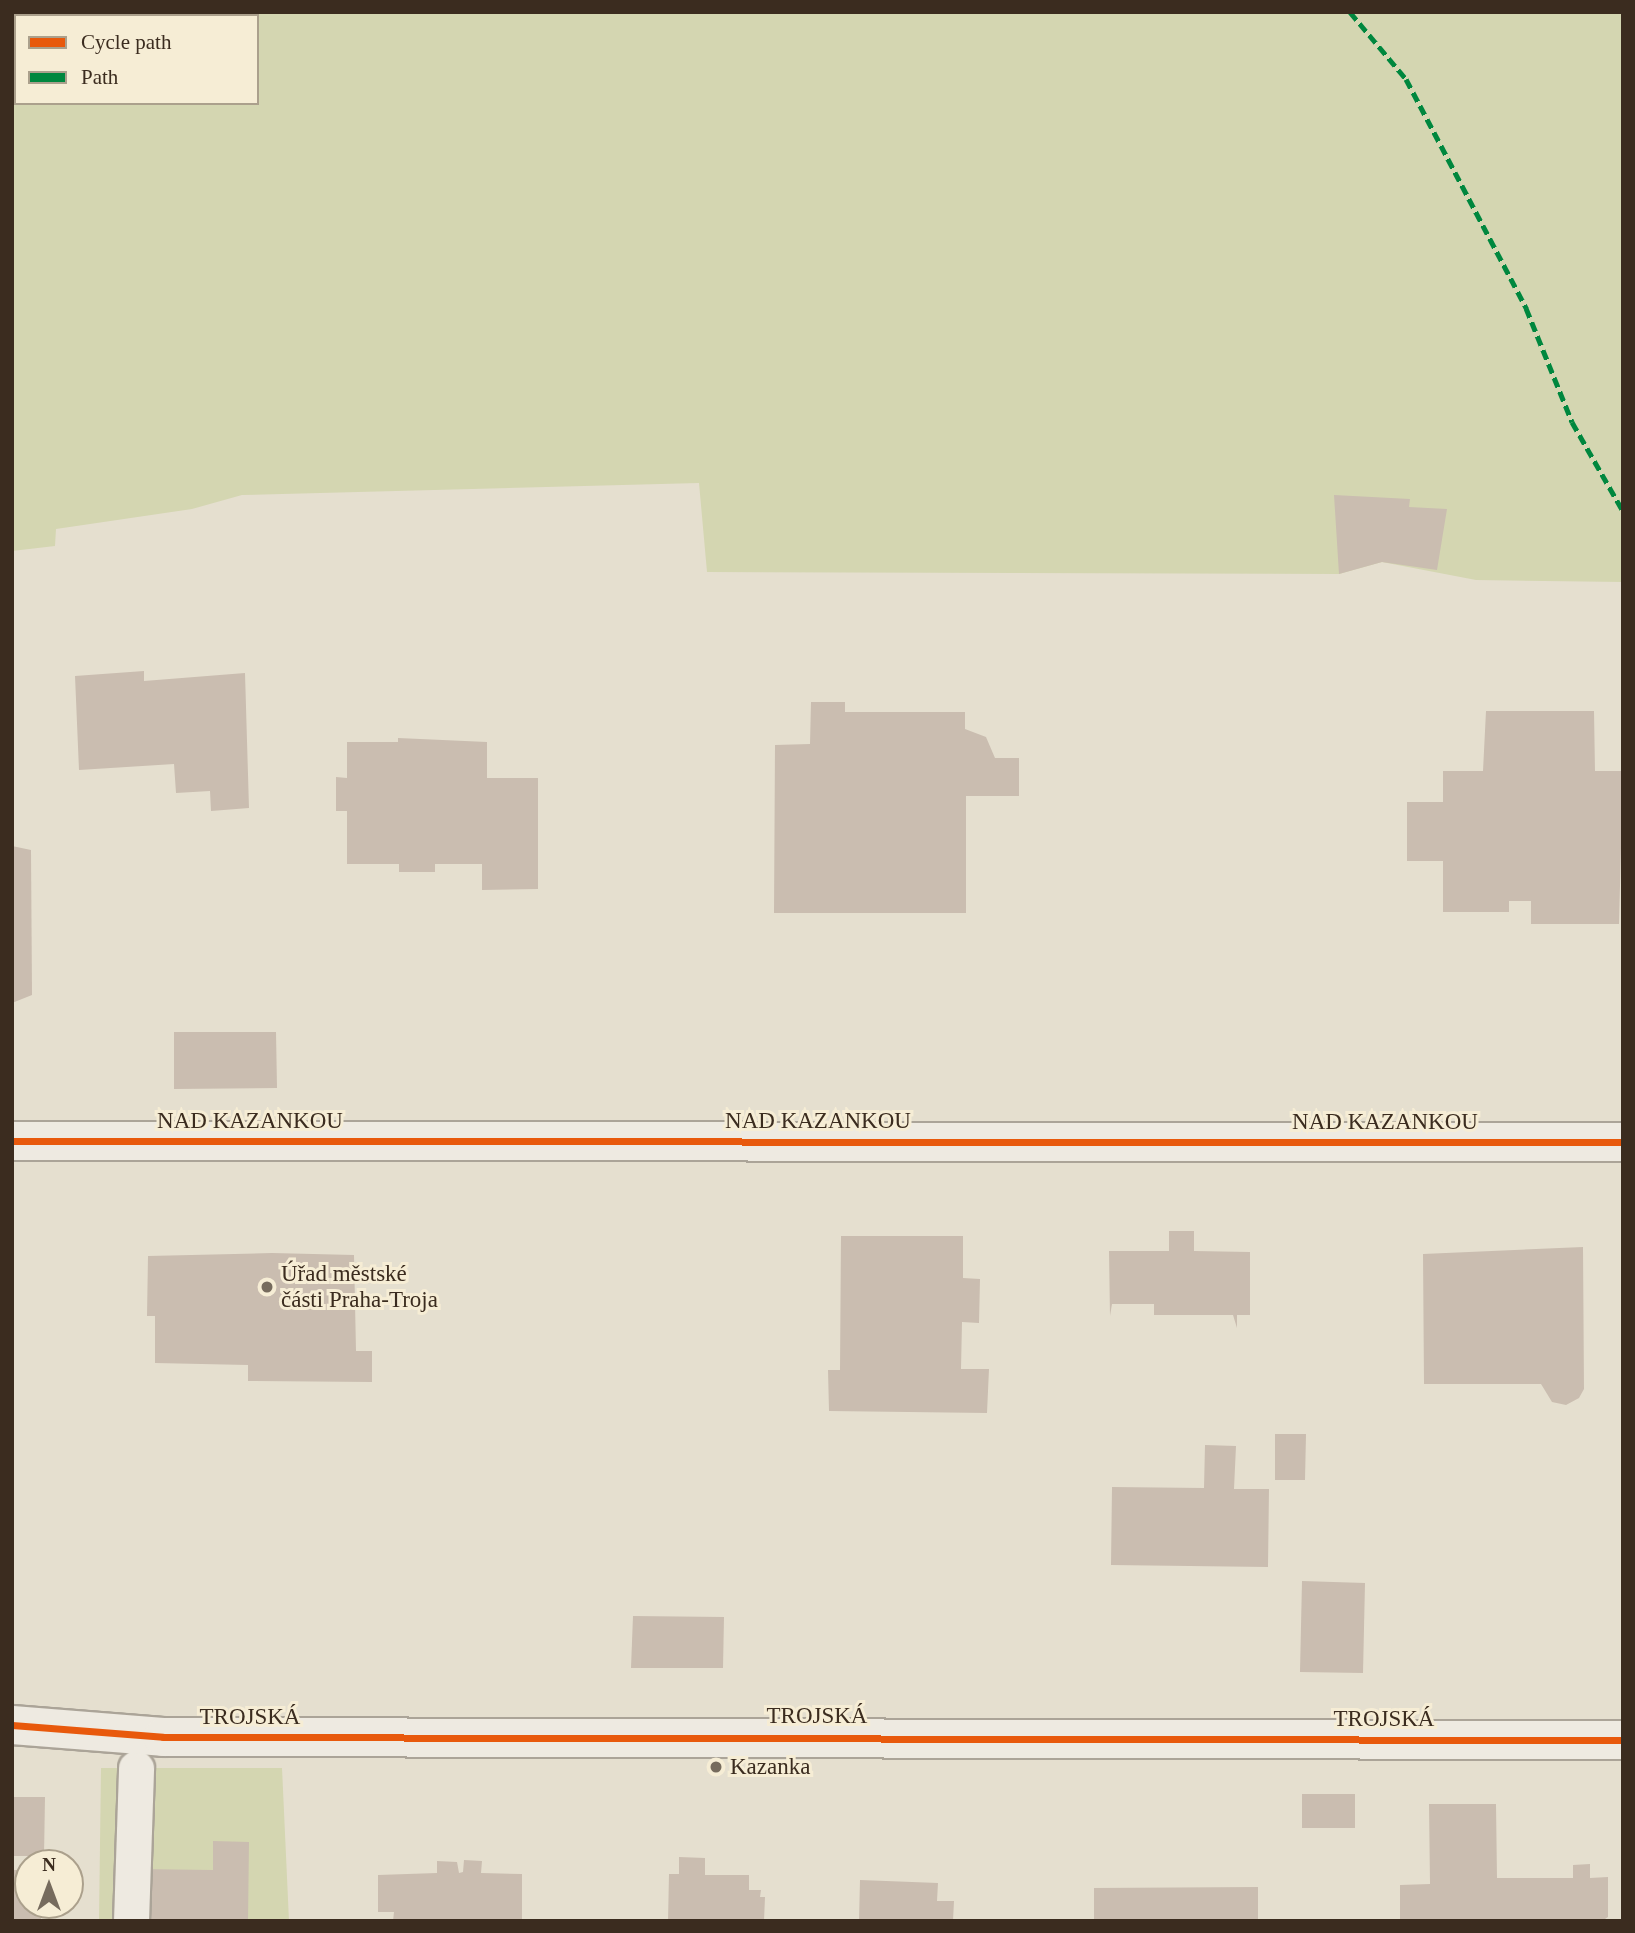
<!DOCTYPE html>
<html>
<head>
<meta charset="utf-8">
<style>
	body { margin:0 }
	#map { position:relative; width:1635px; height:1933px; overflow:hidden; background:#e5dfcf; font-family:Georgia,serif }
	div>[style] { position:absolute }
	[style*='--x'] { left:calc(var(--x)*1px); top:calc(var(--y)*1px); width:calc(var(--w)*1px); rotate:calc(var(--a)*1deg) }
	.green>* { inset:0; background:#d4d6b1 }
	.building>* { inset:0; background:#cabdb0 }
	.roads { filter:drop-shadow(2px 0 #aba498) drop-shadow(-2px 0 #aba498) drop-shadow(0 2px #aba498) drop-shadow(0 -2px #aba498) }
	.lane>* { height:35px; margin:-17.5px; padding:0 17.5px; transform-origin:17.5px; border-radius:17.5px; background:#eeeae1 }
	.street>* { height:38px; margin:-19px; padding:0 19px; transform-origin:19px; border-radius:19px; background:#eeeae1 }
	.secondary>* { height:38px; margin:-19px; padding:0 19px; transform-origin:19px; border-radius:19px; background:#eeeae1 }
	.quiet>* { height:5px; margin-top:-2.5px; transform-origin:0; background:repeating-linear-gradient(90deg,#00873e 0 10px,transparent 0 15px) }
	.cycleway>* { height:7px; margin:-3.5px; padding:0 3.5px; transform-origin:3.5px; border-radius:3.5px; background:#e8590c }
	.dots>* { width:19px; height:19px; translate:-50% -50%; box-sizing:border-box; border:4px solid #f6edd5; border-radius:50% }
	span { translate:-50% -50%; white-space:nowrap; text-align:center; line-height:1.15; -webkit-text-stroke:6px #f6edd5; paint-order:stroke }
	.street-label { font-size:23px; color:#3b2c1f }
	.poi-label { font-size:23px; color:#3b2c1f }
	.left { translate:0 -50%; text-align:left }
	.frame { position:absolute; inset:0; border:14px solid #3b2c1f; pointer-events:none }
	.legend { position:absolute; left:14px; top:14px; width:245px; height:91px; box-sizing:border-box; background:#f6edd5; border:2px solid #aba08c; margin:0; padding:9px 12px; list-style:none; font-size:21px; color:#3b2c1f }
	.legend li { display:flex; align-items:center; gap:14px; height:35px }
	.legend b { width:35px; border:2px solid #aba08c }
	.north { position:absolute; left:14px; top:1849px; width:70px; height:70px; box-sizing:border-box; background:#f6edd5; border:2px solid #aba08c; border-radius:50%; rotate:0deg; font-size:19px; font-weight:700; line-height:28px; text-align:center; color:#3b2c1f }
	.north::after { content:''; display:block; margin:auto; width:24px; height:32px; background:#766b5d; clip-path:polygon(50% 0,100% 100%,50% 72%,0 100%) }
</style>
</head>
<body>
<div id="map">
	<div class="green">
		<i style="clip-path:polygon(evenodd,12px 12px,1623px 12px,1623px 582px,1476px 580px,1382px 562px,1339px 574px,707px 572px,699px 483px,242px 495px,192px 509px,56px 529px,55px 546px,12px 551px,12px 12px,16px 16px,257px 16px,257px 103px,16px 103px,16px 16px)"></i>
		<i style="clip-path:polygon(101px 1768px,282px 1768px,289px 1921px,99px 1921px)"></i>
	</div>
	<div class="building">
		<i style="clip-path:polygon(1334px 495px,1410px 499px,1409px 507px,1447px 509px,1437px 570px,1382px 562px,1339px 574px)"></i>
		<i style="clip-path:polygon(144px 671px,144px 681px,245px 673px,249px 808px,211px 811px,210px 791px,176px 793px,174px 764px,79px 770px,75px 676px)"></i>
		<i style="clip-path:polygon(811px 702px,845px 702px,845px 712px,965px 712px,965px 729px,986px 737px,995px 758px,1019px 758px,1019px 796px,966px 796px,966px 913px,774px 913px,775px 745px,810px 744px)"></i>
		<i style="clip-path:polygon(1486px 711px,1594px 711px,1595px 771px,1623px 771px,1619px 924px,1531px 924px,1531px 901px,1509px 901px,1509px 912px,1443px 912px,1443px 861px,1407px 861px,1407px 802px,1443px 802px,1443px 771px,1483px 771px)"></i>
		<i style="clip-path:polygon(398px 738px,487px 742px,487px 778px,538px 778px,538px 889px,482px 890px,482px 864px,435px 864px,435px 872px,399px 872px,399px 864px,347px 864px,347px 811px,336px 811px,336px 777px,347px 778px,347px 742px,398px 742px)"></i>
		<i style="clip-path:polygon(12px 846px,31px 850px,32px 995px,12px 1003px)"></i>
		<i style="clip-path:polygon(174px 1032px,276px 1032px,277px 1088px,174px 1089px)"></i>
		<i style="clip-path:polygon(1169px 1231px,1194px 1231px,1194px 1251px,1250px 1252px,1250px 1315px,1237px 1315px,1237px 1328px,1233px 1315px,1154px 1315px,1154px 1304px,1112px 1304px,1110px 1316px,1109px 1251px,1169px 1251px)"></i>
		<i style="clip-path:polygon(841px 1236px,963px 1236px,963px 1278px,980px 1279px,979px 1323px,962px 1322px,961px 1369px,989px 1369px,987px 1413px,829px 1411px,828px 1370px,840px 1370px)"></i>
		<i style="clip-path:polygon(1583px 1247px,1584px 1389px,1579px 1398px,1566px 1405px,1552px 1402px,1541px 1384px,1424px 1384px,1423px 1254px)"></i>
		<i style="clip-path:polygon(272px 1253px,354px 1255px,356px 1351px,372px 1351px,372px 1382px,248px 1381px,248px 1365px,155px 1363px,155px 1316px,147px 1316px,148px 1256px)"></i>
		<i style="clip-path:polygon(1275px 1434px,1306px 1434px,1305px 1480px,1275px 1480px)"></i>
		<i style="clip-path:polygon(1205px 1445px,1236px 1446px,1234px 1489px,1269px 1489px,1268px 1567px,1111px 1565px,1112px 1487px,1204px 1488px)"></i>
		<i style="clip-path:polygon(1302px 1581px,1365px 1583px,1363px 1673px,1300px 1672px)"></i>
		<i style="clip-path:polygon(633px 1616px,724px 1617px,723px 1668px,631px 1668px)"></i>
		<i style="clip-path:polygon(1302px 1794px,1355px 1794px,1355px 1828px,1302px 1828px)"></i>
		<i style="clip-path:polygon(12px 1797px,45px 1797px,44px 1856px,12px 1856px)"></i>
		<i style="clip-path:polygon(1429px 1804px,1496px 1804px,1497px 1878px,1573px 1878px,1573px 1865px,1590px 1864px,1590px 1878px,1608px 1877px,1608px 1917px,1602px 1921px,1400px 1921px,1400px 1885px,1430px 1884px)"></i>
		<i style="clip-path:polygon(213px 1841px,249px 1842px,248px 1921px,137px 1921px,138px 1869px,213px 1870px)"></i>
		<i style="clip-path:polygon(679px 1857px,705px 1858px,705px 1875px,749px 1875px,749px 1890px,761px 1890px,760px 1897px,765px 1897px,764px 1921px,668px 1921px,669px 1874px,679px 1874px)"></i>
		<i style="clip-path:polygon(464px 1860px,482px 1861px,481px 1873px,522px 1874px,522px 1921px,393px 1921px,394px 1912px,378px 1912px,378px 1875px,437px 1873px,437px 1861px,457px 1862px,459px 1873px,463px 1872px)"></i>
		<i style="clip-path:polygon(12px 1870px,28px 1870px,28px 1905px,56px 1905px,57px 1915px,41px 1915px,41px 1921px,12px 1921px)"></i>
		<i style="clip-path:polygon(860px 1880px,938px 1883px,937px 1901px,954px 1901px,953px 1921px,859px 1921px)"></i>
		<i style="clip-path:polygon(1258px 1887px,1258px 1921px,1094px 1921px,1094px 1888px)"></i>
	</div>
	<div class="roads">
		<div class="lane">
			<i style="--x:131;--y:1921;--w:153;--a:-88.1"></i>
		</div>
		<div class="street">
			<i style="--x:12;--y:1141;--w:1611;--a:0.04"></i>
		</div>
		<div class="secondary">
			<i style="--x:12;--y:1725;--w:151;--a:4.5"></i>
			<i style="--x:163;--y:1737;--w:1460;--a:0.12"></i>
		</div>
	</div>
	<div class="quiet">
		<i style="--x:1350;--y:12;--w:87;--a:50.1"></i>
		<i style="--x:1406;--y:79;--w:259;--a:62.3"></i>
		<i style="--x:1526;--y:308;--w:123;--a:68"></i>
		<i style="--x:1572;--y:422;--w:103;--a:60.2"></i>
	</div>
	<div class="cycleway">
		<i style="--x:12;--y:1141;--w:1611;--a:0.04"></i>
		<i style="--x:12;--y:1725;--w:151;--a:4.5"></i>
		<i style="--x:163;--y:1737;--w:1460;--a:0.12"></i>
	</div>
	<div class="dots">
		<i style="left:267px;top:1287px;background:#766b5d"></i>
		<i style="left:716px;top:1767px;background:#766b5d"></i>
	</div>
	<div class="street-label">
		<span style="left:250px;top:1121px">NAD KAZANKOU</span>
		<span style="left:818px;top:1121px">NAD KAZANKOU</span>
		<span style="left:1385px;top:1122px">NAD KAZANKOU</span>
		<span style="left:817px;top:1716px">TROJSKÁ</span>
		<span style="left:250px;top:1717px">TROJSKÁ</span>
		<span style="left:1384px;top:1719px">TROJSKÁ</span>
	</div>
	<div class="poi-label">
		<span class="left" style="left:281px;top:1287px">Úřad městské<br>části Praha-Troja</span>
		<span class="left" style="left:730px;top:1767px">Kazanka</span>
	</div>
	<div class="frame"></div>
	<ul class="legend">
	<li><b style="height:9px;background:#e8590c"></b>Cycle path</li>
	<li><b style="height:9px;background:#00873e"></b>Path</li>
	</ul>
	<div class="north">N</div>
</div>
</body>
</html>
